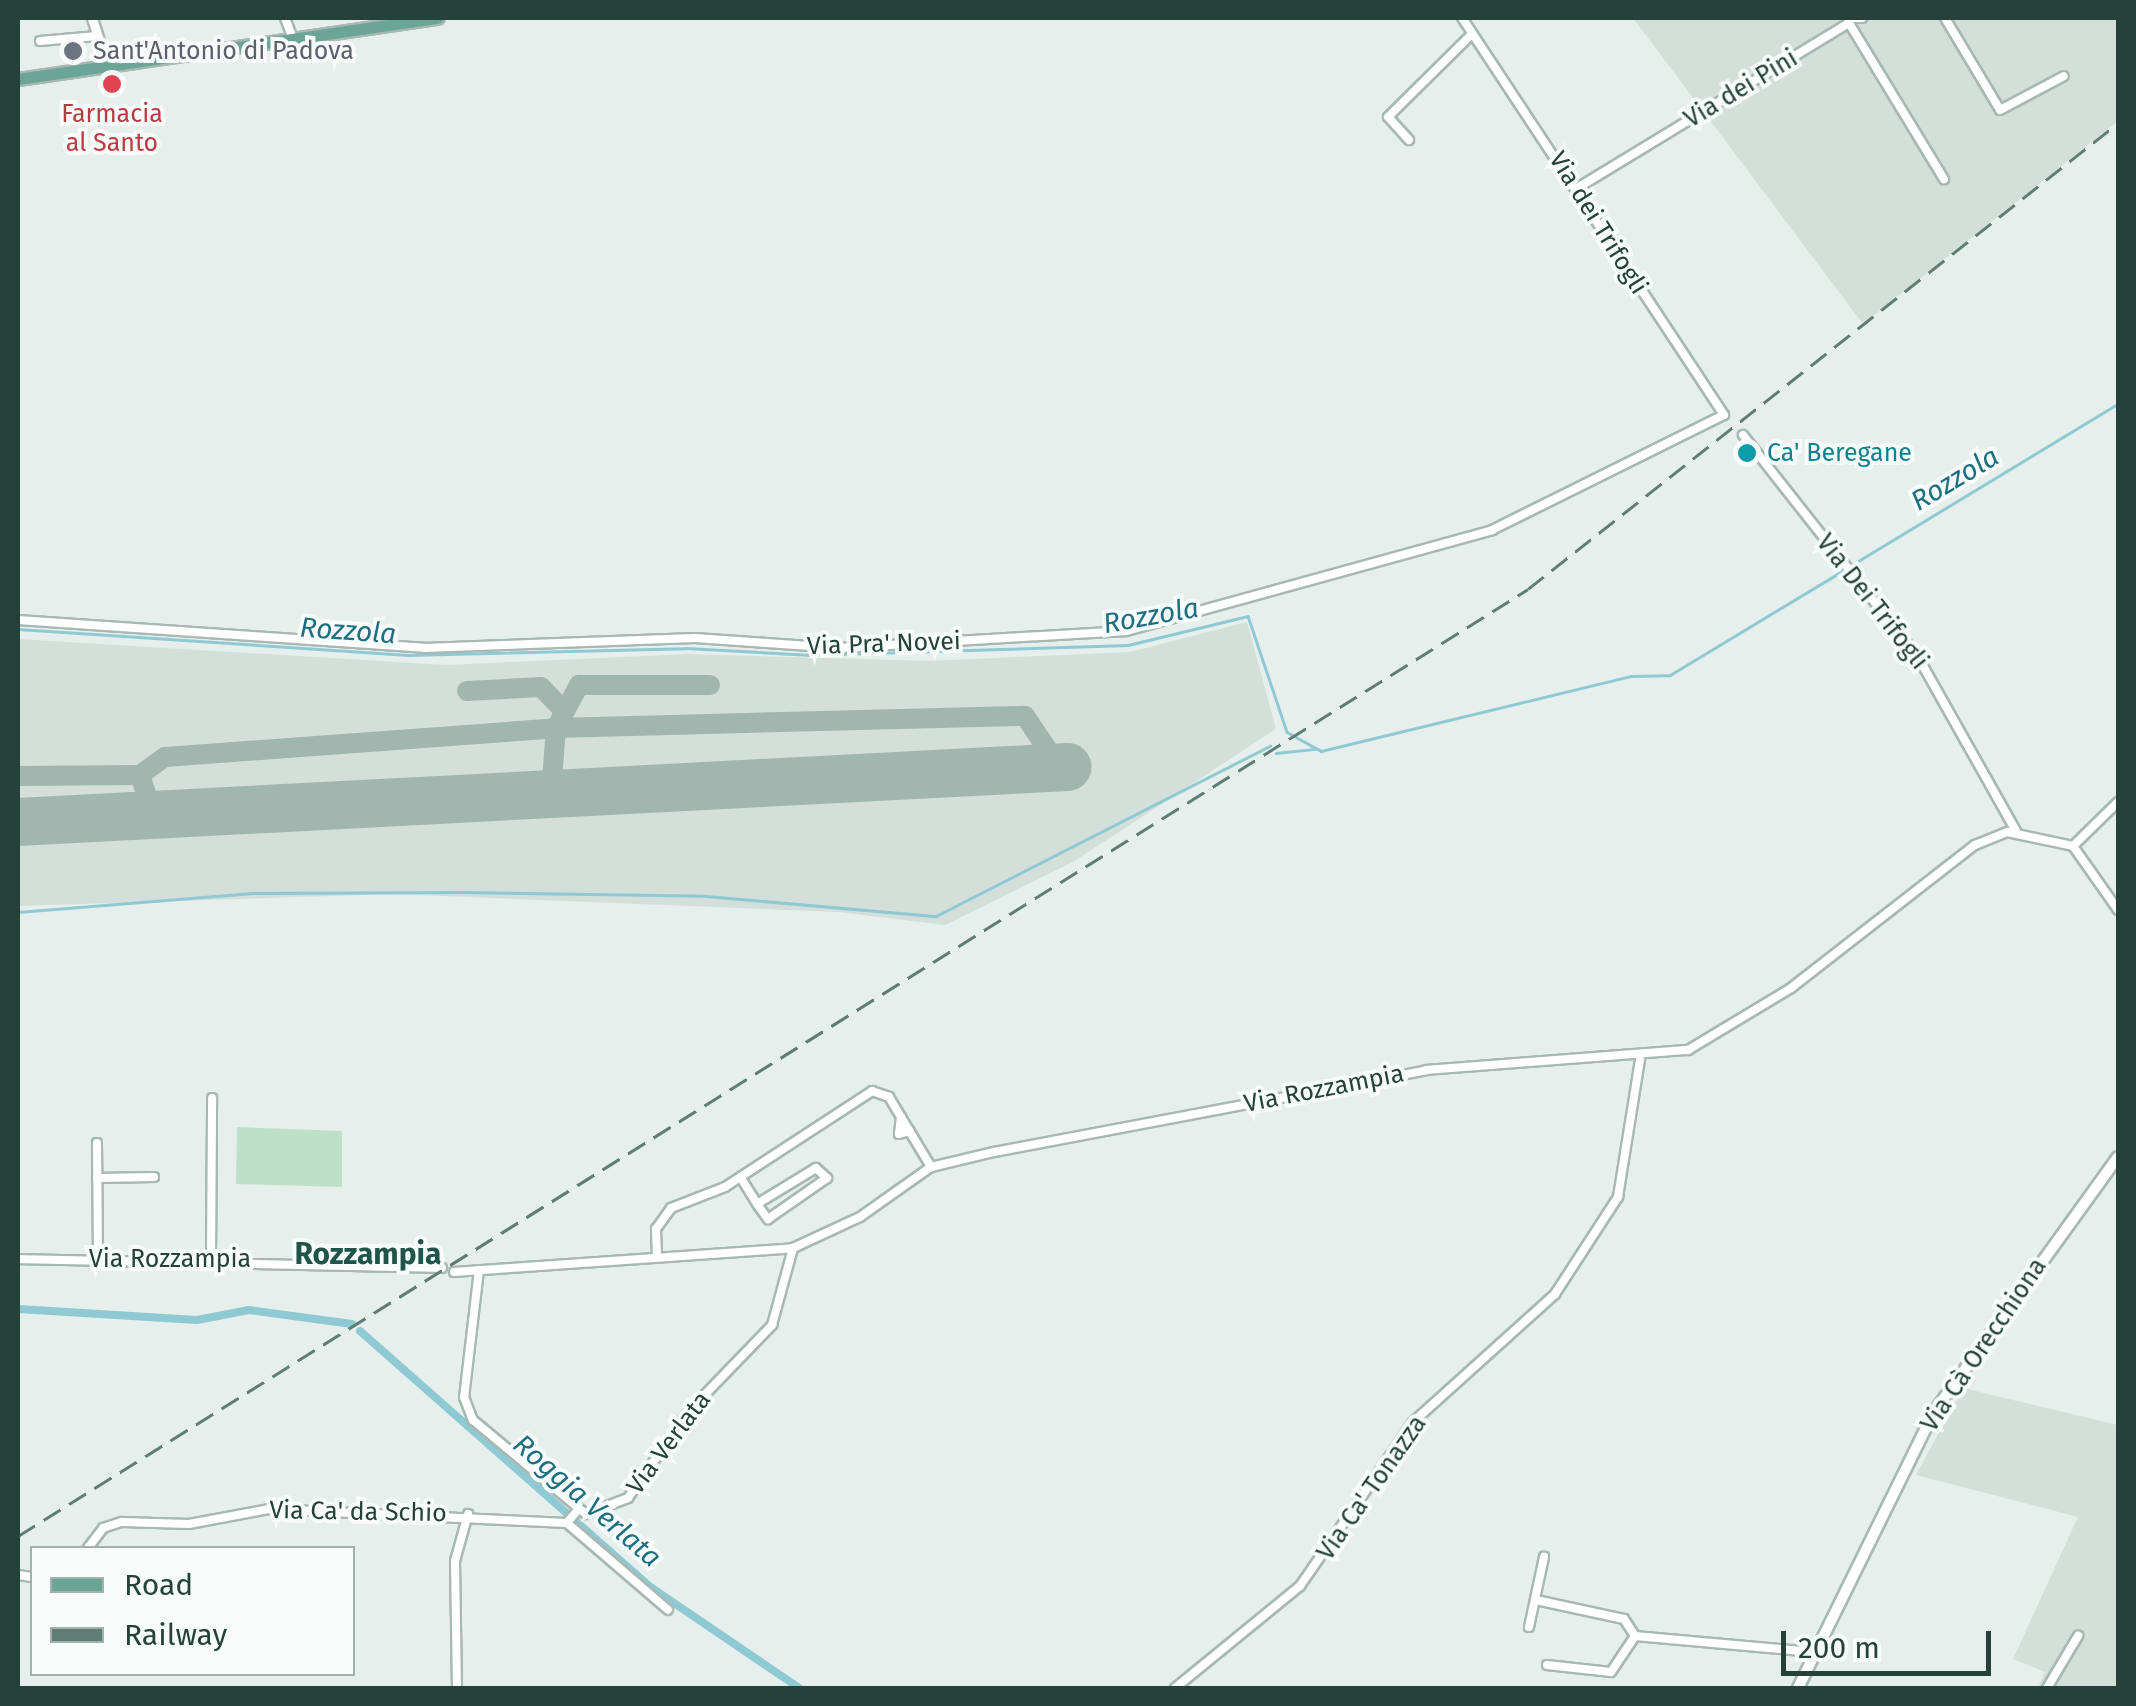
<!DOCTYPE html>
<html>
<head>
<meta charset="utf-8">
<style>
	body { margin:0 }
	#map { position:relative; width:2136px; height:1706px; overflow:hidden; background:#e6efeb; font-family:"Fira Sans",sans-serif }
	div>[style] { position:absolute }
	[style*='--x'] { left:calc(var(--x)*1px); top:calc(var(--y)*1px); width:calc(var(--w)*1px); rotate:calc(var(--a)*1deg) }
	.built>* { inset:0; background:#d4dfda }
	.green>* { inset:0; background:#bfe0c8 }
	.stream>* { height:2.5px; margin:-1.25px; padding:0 1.25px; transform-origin:1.25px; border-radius:1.25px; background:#8ec9d4 }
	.canal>* { height:8px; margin:-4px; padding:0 4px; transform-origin:4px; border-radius:4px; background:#8ec9d4 }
	.taxiway>* { height:20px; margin:-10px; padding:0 10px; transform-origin:10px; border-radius:10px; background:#a2b6b0 }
	.runway>* { height:48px; margin:-24px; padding:0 24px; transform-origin:24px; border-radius:24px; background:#a2b6b0 }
	.roads { filter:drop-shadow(2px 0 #a8b8b2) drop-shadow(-2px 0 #a8b8b2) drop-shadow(0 2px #a8b8b2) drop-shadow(0 -2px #a8b8b2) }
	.minor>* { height:8px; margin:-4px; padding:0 4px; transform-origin:4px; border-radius:4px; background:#fff }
	.tertiary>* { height:9px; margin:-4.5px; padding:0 4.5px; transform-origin:4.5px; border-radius:4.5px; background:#fff }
	.secondary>* { height:10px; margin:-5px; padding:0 5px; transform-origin:5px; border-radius:5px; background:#fff }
	.primary>* { height:11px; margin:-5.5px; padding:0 5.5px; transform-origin:5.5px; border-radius:5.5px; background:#6aa596 }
	.rail>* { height:2.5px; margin-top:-1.25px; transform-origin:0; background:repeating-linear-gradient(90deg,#5f7d75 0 20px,transparent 0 30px) }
	.dots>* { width:28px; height:28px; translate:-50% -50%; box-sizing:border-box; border:5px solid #f7fbf9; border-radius:50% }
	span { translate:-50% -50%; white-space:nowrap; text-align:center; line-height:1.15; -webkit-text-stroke:8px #f7fbf9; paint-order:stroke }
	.worship-label { font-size:25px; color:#5b616d }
	.left { translate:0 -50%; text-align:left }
	.street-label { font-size:25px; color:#24423a }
	.health-label { font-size:25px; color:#be3a42 }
	.culture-label { font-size:25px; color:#0d838f }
	.water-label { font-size:28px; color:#1c6f80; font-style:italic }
	.quarter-label { font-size:30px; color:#1f5548; font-weight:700 }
	.frame { position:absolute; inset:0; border:20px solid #24423a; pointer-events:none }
	.legend { position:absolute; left:30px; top:1546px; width:325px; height:130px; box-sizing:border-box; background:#f7fbf9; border:2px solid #a3b1ad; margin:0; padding:12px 18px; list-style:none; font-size:30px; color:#24423a }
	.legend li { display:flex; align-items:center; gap:20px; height:50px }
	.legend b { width:50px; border:2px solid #a3b1ad }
	.scale { position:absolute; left:1781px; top:1631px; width:210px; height:45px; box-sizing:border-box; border:5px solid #24423a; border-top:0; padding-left:12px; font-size:30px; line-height:35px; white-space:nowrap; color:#24423a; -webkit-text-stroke:8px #f7fbf9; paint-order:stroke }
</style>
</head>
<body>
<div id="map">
	<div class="built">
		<i style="clip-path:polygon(1633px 18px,2118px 18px,2118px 121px,1863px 324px)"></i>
		<i style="clip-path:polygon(1247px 622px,1276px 729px,1073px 862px,945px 925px,838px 912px,393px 894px,18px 906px,18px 639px,447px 665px,688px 654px,929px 661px,1130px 652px)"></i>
		<i style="clip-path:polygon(1963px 1388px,2118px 1425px,2118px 1688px,2038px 1688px,2045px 1672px,2013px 1659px,2078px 1517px,1916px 1475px)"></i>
	</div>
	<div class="green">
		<i style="clip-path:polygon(237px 1127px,342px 1131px,342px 1187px,236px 1184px)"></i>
	</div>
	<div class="stream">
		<i style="--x:1850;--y:566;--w:313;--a:-31.2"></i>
		<i style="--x:18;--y:629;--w:391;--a:3.8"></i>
		<i style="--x:408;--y:655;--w:278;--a:-1.4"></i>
		<i style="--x:686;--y:648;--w:125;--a:3.2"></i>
		<i style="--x:811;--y:655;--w:317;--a:-1.8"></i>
		<i style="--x:1128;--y:645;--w:123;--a:-13.6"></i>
		<i style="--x:1248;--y:616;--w:122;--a:71.4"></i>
		<i style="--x:1287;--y:732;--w:39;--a:29"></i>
		<i style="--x:1321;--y:751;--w:319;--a:-13.6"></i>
		<i style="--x:1631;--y:676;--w:39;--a:-1"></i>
		<i style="--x:1670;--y:675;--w:203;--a:-31.1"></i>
		<i style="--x:1276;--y:753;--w:39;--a:-6"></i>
		<i style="--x:18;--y:912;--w:235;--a:-4.6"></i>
		<i style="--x:252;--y:893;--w:212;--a:-0.3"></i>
		<i style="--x:464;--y:892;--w:242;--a:0.9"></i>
		<i style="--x:706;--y:896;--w:231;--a:5"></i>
		<i style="--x:936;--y:916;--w:375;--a:-27"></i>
	</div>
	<div class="canal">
		<i style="--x:18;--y:1309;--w:179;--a:3.5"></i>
		<i style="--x:197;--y:1320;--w:53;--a:-10.9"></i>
		<i style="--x:249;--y:1310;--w:104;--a:7.7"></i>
		<i style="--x:360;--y:1331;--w:389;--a:41.4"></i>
		<i style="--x:652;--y:1588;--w:178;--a:34.2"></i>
	</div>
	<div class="taxiway">
		<i style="--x:467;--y:691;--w:74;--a:-3.1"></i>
		<i style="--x:541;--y:687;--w:28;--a:46"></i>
		<i style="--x:140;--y:775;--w:32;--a:72"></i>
		<i style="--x:150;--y:805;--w:19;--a:28"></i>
		<i style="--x:18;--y:776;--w:122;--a:-0.5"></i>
		<i style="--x:140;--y:775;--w:31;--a:-36"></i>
		<i style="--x:165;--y:757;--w:392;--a:-4.2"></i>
		<i style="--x:556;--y:728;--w:49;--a:-61.9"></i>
		<i style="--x:579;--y:685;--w:131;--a:0"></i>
		<i style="--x:552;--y:780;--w:24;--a:33"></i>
		<i style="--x:534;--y:795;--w:23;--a:-40"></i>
		<i style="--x:552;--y:780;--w:52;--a:-85.6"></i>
		<i style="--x:556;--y:728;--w:469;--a:-1.5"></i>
		<i style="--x:1025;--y:716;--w:48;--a:56"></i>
		<i style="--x:1052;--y:756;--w:13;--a:113"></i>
	</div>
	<div class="runway">
		<i style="--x:18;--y:822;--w:1051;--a:-3"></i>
	</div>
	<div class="roads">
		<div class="minor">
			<i style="--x:285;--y:18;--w:22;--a:69"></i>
			<i style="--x:1848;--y:18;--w:14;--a:0"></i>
			<i style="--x:1945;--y:18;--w:107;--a:59.1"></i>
			<i style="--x:2000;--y:110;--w:72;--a:-28"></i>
			<i style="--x:40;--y:41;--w:57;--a:-5"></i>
			<i style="--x:1409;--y:140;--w:31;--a:-132"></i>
			<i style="--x:1388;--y:117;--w:118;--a:-44.7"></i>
			<i style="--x:1579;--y:187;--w:316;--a:-31.3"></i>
			<i style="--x:1849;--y:23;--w:183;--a:58.7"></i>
			<i style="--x:1743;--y:435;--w:283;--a:51.8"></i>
			<i style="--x:1918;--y:657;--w:200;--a:60.6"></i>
			<i style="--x:18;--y:620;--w:407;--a:3.9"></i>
			<i style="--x:424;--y:648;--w:271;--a:-2.1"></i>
			<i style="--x:695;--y:638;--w:144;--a:4"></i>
			<i style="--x:839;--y:648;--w:288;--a:-3.4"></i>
			<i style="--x:1126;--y:631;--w:380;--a:-15.4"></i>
			<i style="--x:1492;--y:530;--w:259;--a:-26.4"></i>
			<i style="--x:1724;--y:415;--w:476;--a:-123.4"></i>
			<i style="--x:2073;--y:846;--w:63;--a:-44.4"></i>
			<i style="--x:901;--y:1117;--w:17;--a:97"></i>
			<i style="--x:899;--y:1134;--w:11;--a:-15"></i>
			<i style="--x:97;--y:1143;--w:115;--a:89.5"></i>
			<i style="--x:97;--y:1178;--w:57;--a:-1"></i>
			<i style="--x:741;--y:1178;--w:31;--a:58"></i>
			<i style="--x:757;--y:1204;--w:19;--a:54"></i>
			<i style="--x:768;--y:1219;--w:72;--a:-34.8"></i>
			<i style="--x:827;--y:1178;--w:15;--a:-138"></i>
			<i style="--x:816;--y:1168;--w:69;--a:148.6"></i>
			<i style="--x:657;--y:1257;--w:28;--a:-92"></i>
			<i style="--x:656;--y:1229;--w:26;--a:-54"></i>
			<i style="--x:671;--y:1208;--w:58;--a:-21.3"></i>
			<i style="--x:725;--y:1187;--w:176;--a:-33.1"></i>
			<i style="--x:872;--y:1091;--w:18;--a:19"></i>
			<i style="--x:889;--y:1097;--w:82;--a:59"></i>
			<i style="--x:211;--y:1258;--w:160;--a:-89.6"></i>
			<i style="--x:18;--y:1259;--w:424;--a:1.2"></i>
			<i style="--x:479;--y:1270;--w:128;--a:96.7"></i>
			<i style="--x:464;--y:1397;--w:25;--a:69"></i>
			<i style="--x:473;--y:1420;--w:147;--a:39.8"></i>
			<i style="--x:586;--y:1514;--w:45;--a:-20.9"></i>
			<i style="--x:628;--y:1498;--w:106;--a:-55"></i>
			<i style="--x:689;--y:1411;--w:120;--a:-46"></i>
			<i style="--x:772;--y:1325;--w:80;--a:-74.7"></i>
			<i style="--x:454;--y:1272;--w:340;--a:-4"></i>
			<i style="--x:793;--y:1248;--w:74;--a:-24.8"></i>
			<i style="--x:860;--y:1217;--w:87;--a:-35.2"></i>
			<i style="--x:931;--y:1167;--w:65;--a:-13.4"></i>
			<i style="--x:994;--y:1152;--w:440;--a:-10.7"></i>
			<i style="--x:1426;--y:1070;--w:263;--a:-4.4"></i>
			<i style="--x:1688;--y:1050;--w:120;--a:-31"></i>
			<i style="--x:1791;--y:988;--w:233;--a:-37.9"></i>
			<i style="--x:1975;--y:845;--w:35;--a:-22"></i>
			<i style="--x:2007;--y:832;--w:67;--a:12"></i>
			<i style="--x:2073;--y:846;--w:78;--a:54.9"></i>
			<i style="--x:567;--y:1523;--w:133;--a:40.7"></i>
			<i style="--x:88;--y:1548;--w:25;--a:-53"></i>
			<i style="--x:103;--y:1528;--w:20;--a:-18"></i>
			<i style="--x:122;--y:1522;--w:67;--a:1.7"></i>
			<i style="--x:189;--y:1524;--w:81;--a:-10.6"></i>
			<i style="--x:269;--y:1509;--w:298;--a:2.7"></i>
			<i style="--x:567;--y:1523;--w:13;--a:-51"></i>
			<i style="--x:18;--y:1575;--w:14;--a:8"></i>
			<i style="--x:1536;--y:1600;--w:90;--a:12.2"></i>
			<i style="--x:1624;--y:1619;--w:20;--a:57"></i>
			<i style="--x:1635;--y:1636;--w:182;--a:5.1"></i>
			<i style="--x:1529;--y:1627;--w:72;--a:-77.9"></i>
			<i style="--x:1547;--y:1665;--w:64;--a:6.2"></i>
			<i style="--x:1611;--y:1672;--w:43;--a:-56.3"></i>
			<i style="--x:457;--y:1688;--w:127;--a:-90.9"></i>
			<i style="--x:455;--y:1561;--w:49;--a:-74.5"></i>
			<i style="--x:1175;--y:1688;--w:161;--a:-39.2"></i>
			<i style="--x:1300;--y:1586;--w:199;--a:-55.4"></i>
			<i style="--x:1413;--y:1422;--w:191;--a:-42"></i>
			<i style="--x:1555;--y:1294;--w:116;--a:-57"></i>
			<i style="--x:1618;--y:1197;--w:139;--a:-80.9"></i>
			<i style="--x:2047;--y:1688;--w:61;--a:-59.2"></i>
		</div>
		<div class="tertiary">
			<i style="--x:92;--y:18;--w:50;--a:72.6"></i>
		</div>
		<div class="secondary">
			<i style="--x:1798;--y:1688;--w:308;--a:-63.8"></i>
			<i style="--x:1934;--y:1412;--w:314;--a:-54.2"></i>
		</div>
		<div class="primary">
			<i style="--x:18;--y:79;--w:424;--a:-8.3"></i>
		</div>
	</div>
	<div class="rail">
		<i style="--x:18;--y:1536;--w:1782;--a:-32.09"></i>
		<i style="--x:1528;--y:589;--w:752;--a:-38.3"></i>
	</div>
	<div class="dots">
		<i style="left:73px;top:51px;background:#6b7280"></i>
		<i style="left:112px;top:84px;background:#e0444e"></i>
		<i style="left:1747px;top:453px;background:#0f9aa8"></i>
	</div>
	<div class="worship-label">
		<span class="left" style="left:93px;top:51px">Sant'Antonio di Padova</span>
	</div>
	<div class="street-label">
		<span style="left:1741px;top:89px;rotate:-31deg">Via dei Pini</span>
		<span style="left:1598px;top:223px;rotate:58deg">Via dei Trifogli</span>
		<span style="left:1872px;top:602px;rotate:52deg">Via Dei Trifogli</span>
		<span style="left:884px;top:644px;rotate:-2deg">Via Pra' Novei</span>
		<span style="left:1324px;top:1089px;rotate:-11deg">Via Rozzampia</span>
		<span style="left:170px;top:1259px">Via Rozzampia</span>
		<span style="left:1984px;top:1345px;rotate:-56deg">Via Cà Orecchiona</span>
		<span style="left:669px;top:1443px;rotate:-53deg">Via Verlata</span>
		<span style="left:1372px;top:1488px;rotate:-55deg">Via Ca' Tonazza</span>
		<span style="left:358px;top:1512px;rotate:1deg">Via Ca' da Schio</span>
	</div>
	<div class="health-label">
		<span style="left:112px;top:129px">Farmacia<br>al Santo</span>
	</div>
	<div class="culture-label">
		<span class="left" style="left:1767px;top:453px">Ca' Beregane</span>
	</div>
	<div class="water-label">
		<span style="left:1955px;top:479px;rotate:-31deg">Rozzola</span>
		<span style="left:1151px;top:616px;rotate:-10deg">Rozzola</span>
		<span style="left:348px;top:631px;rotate:4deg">Rozzola</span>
		<span style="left:587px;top:1501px;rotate:41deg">Roggia Verlata</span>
	</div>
	<div class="quarter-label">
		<span style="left:368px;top:1254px">Rozzampia</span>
	</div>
	<div class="frame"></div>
	<ul class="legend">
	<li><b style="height:12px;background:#6aa596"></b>Road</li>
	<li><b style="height:12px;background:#5f7d75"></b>Railway</li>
	</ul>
	<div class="scale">200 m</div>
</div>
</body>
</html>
